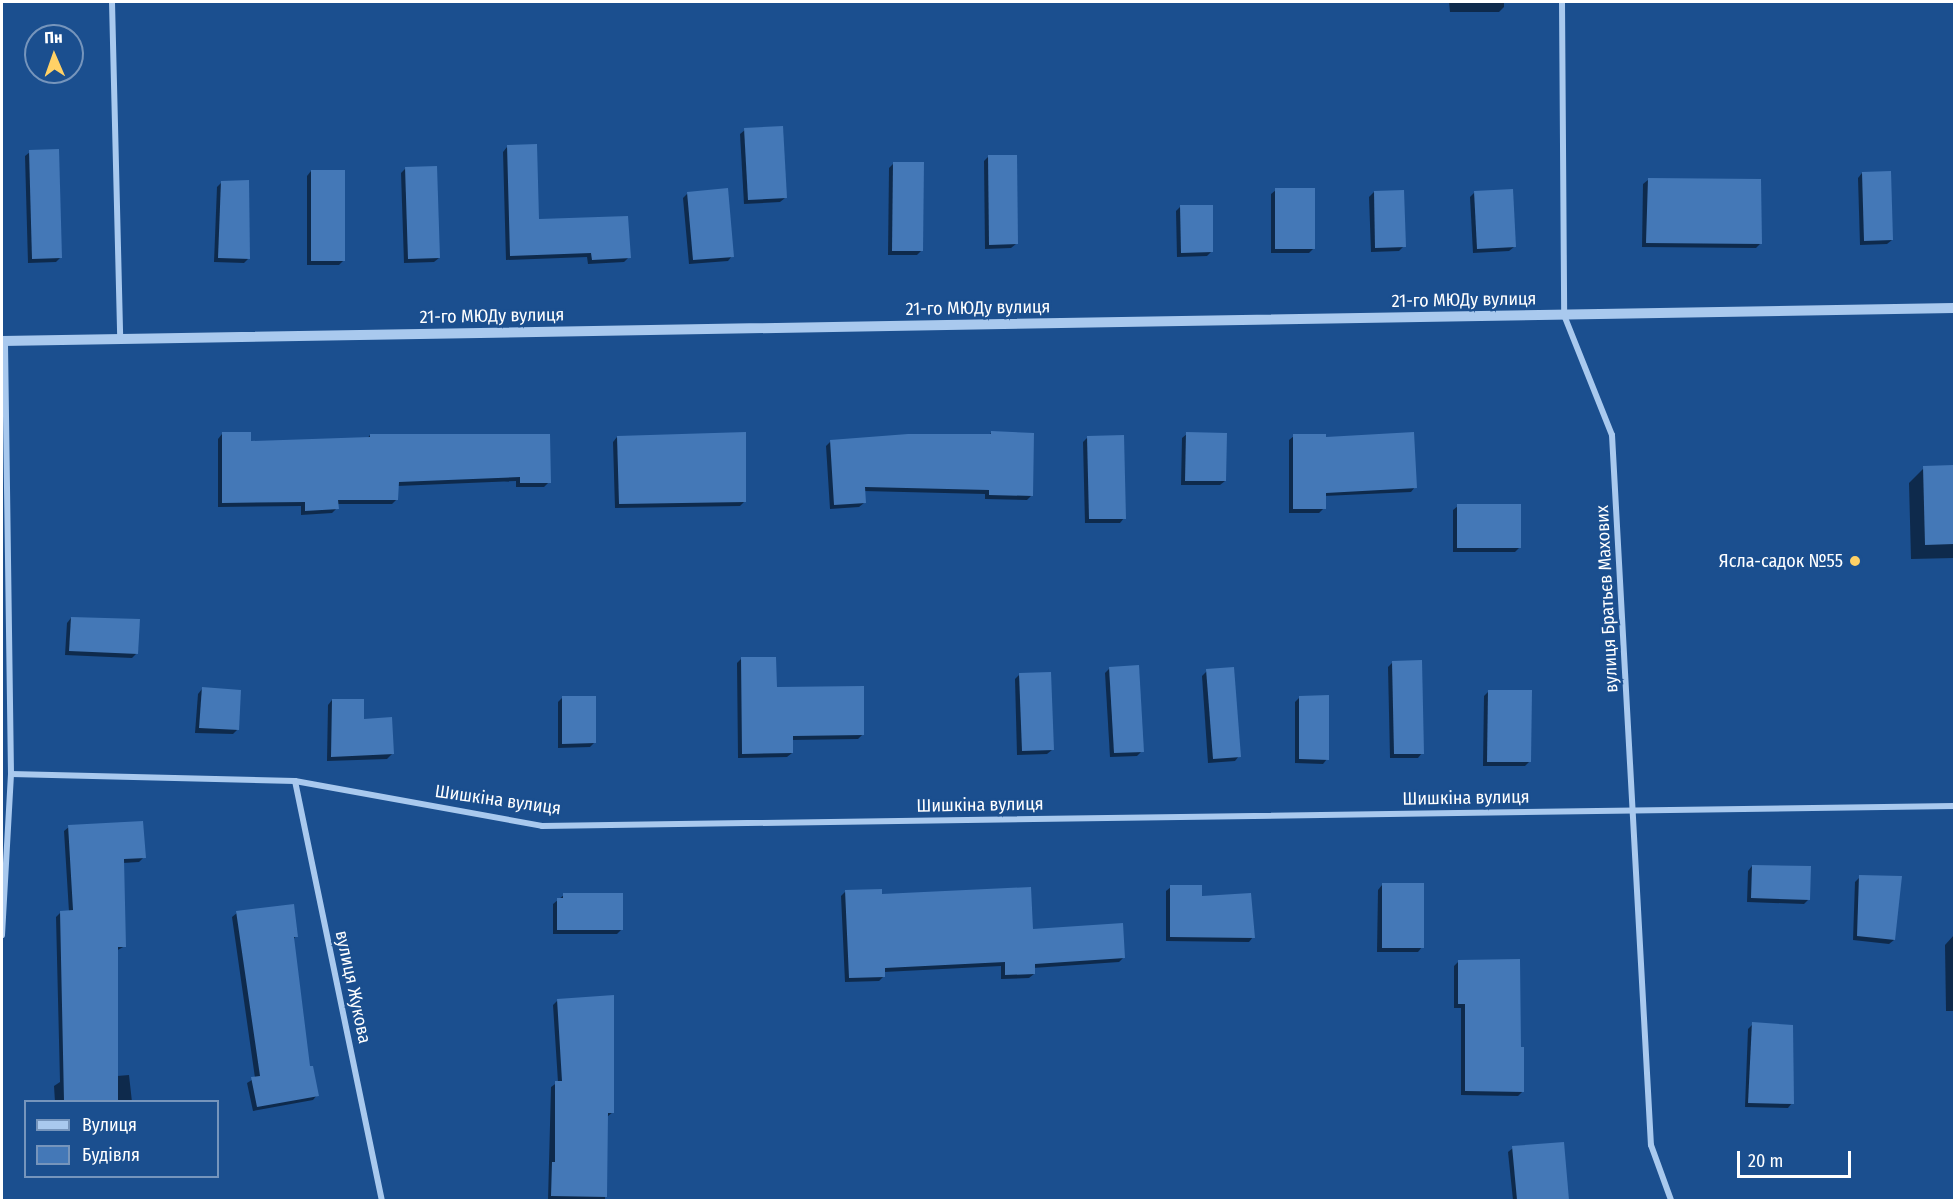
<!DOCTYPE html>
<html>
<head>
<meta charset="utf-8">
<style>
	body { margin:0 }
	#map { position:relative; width:1956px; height:1202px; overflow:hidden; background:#1b4f8f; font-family:"Fira Sans Condensed",sans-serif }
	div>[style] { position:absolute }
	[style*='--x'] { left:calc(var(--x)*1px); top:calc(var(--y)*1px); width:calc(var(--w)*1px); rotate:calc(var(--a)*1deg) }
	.shadow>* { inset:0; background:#0007 }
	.building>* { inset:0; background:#4478b7 }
	.minor>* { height:6px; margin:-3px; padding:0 3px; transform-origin:3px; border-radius:3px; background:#a9c9ee }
	.tertiary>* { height:10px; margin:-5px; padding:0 5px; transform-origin:5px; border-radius:5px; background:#a9c9ee }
	.dots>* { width:16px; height:16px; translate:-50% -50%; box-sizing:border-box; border:3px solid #1b4f8f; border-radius:50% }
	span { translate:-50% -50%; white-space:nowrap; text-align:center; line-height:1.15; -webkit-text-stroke:4.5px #1b4f8f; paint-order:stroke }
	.street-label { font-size:18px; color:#fff }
	.poi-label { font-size:18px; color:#fff }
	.right { translate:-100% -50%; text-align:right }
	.frame { position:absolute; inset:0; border:3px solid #fff; pointer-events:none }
	.legend { position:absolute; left:24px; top:1100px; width:195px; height:78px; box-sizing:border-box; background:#1b4f8f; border:2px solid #7695bc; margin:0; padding:8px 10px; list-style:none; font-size:18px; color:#fff }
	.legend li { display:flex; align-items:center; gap:12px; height:30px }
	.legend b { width:30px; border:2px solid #7695bc }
	.north { position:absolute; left:24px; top:24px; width:60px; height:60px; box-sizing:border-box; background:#1b4f8f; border:2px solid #7695bc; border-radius:50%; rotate:358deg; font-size:16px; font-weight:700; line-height:24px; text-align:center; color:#fff }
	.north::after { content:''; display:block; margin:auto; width:21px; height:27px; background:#ffd166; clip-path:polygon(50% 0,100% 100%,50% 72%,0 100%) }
	.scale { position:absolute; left:1737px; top:1151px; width:114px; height:27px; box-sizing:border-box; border:3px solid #fff; border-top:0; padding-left:8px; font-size:18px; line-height:21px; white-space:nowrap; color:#fff; -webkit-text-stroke:4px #1b4f8f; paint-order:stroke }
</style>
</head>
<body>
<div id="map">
	<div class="shadow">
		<i style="clip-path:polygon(1449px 2px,1504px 2px,1504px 7px,1499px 12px,1450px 12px)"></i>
		<i style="clip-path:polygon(745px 130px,785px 198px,780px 202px,744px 204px,740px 134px)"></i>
		<i style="clip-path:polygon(507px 147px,537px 221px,629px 257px,624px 262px,588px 264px,587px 257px,506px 260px,503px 152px)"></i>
		<i style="clip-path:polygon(30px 152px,61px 257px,56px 262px,28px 263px,25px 156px)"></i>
		<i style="clip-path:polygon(988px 157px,1016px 244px,1011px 248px,985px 249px,984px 161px)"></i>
		<i style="clip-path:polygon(893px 164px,921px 251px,917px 255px,888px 255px,889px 168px)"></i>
		<i style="clip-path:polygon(406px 168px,439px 258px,434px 262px,404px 263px,401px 173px)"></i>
		<i style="clip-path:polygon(311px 171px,344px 260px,339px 265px,307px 265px,307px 176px)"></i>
		<i style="clip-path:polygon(1862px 173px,1892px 240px,1887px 244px,1860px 245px,1858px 178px)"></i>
		<i style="clip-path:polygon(1648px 180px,1760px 244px,1756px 248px,1642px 247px,1643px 184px)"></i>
		<i style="clip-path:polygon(222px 182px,248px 259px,244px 263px,214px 262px,217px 187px)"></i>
		<i style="clip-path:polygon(1276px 190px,1314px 248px,1309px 253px,1271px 253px,1271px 194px)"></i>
		<i style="clip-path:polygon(1374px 192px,1404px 246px,1399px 251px,1371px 252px,1369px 197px)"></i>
		<i style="clip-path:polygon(1475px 192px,1514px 247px,1509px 251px,1473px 253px,1470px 197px)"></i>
		<i style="clip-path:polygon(688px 193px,732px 256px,728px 261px,689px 264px,683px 198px)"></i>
		<i style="clip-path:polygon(1180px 207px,1212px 251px,1207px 256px,1177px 257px,1176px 211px)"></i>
		<i style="clip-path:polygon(991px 433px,1031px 496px,1027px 500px,985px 499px,985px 494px,863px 491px,864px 503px,859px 507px,830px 509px,826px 446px,831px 441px,988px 436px)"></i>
		<i style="clip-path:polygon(222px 434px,250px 443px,367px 439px,370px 435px,549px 482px,544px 487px,516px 487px,516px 481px,397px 486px,397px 499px,392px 504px,337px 504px,337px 508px,332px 513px,301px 515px,301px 506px,218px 507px,218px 439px)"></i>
		<i style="clip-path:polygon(1187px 434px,1225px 481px,1220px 485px,1181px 485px,1182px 438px)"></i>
		<i style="clip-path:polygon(1294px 436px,1324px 439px,1415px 487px,1411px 492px,1324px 496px,1324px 508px,1319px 513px,1289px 513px,1289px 440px)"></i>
		<i style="clip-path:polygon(617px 437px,744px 502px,740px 506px,615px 508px,613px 442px)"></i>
		<i style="clip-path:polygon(1088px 437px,1124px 518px,1120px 523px,1085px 523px,1083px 442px)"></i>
		<i style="clip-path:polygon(1954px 467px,1954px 558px,1911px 559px,1909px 483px,1924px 468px)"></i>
		<i style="clip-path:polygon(1458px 506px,1520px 547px,1515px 552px,1453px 552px,1453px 510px)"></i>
		<i style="clip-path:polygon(71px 618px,137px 653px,132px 658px,65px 655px,67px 623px)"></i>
		<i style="clip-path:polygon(741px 659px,775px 688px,863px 734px,858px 739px,792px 740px,792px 753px,787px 757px,738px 758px,737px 663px)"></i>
		<i style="clip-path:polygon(1393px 662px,1422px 753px,1418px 758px,1390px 758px,1388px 667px)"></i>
		<i style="clip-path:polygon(1110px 668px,1142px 751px,1137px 756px,1110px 757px,1105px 673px)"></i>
		<i style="clip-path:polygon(1207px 671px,1239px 756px,1235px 761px,1208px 763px,1202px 676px)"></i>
		<i style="clip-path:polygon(1019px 675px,1052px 750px,1047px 754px,1017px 755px,1015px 679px)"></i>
		<i style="clip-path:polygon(202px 689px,237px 730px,233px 734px,195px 733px,198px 694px)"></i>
		<i style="clip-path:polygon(1489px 691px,1530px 761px,1525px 766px,1483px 766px,1484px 696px)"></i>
		<i style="clip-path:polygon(1300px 697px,1327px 759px,1323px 764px,1295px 763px,1295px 702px)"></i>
		<i style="clip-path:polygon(562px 698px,595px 742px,590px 747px,558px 748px,558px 702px)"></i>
		<i style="clip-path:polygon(332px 700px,362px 720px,392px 754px,387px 759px,327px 761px,328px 705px)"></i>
		<i style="clip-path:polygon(69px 827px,144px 857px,139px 862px,123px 863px,125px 946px,116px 951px,117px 1076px,129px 1075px,132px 1102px,55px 1102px,54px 1086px,60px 1082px,56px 917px,61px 912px,69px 912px,64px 831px)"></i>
		<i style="clip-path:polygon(1752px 866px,1809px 899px,1804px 904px,1747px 902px,1748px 871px)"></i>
		<i style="clip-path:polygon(1860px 877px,1894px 940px,1889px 944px,1853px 940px,1855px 882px)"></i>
		<i style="clip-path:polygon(1382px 885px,1422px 947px,1418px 952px,1377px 952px,1378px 890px)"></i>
		<i style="clip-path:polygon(1171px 887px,1253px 937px,1249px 942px,1166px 941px,1166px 891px)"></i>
		<i style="clip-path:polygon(845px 892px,880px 896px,1032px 931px,1124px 957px,1119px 962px,1033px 968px,1034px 974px,1029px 978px,1001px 979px,1001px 966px,884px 972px,884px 976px,879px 981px,845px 982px,841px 896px)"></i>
		<i style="clip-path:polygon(564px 895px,622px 929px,617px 934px,553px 934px,553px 904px)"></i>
		<i style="clip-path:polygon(237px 913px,296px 936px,293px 940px,309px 1068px,317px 1095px,313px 1100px,253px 1111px,247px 1083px,255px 1078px,232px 917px)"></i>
		<i style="clip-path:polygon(1954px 935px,1954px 1011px,1946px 1011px,1945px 945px)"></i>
		<i style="clip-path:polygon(1459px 961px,1519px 1048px,1523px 1091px,1518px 1096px,1461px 1095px,1461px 1008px,1454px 1008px,1454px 966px)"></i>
		<i style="clip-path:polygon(558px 1000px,613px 1112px,607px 1117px,605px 1200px,548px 1200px,551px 1087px,558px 1082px,553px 1005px)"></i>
		<i style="clip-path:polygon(1753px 1024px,1792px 1103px,1788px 1108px,1745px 1107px,1748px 1029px)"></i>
		<i style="clip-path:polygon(1563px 1144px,1568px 1200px,1513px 1200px,1508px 1152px,1513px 1148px)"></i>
	</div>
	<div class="building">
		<i style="clip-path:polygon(783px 126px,787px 198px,748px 200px,744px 128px)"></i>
		<i style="clip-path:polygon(537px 144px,539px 219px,628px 216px,631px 258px,592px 260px,591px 253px,510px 256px,507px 145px)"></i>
		<i style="clip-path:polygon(59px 149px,62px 258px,32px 259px,29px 150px)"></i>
		<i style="clip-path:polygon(988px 155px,1017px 155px,1018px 244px,989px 245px)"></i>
		<i style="clip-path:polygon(893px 162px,924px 162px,923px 251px,892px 251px)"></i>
		<i style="clip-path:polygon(437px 166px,440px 258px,408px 259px,405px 167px)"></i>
		<i style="clip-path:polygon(311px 170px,345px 170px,345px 261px,311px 261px)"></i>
		<i style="clip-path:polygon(1891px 171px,1893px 240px,1864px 241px,1862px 172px)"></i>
		<i style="clip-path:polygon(1648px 178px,1761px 179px,1762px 244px,1646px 243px)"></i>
		<i style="clip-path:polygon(249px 180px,250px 259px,218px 258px,221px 181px)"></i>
		<i style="clip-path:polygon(728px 188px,734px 257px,693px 260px,687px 192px)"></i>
		<i style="clip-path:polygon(1275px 188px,1315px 188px,1315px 249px,1275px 249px)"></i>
		<i style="clip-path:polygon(1513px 189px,1516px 247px,1477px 249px,1474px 191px)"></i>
		<i style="clip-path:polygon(1404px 190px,1406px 247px,1375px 248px,1374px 191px)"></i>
		<i style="clip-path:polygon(1180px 205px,1213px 205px,1213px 252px,1181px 253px)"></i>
		<i style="clip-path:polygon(991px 431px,1034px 433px,1033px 496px,989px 495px,989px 490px,865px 487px,866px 503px,834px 505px,830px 440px,908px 434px,991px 434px)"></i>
		<i style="clip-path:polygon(222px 432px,251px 432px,251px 441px,370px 437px,370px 434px,550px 434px,551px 483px,520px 483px,520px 477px,399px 482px,398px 500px,338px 500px,339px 509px,305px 511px,305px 502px,222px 503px)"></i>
		<i style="clip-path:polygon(746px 432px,746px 502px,619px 504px,617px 436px)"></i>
		<i style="clip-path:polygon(1186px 432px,1227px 433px,1226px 481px,1185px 481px)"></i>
		<i style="clip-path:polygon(1414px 432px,1417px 488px,1326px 493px,1326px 509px,1293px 509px,1293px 434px,1326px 434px,1326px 437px)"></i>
		<i style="clip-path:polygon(1124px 435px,1126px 519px,1089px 519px,1087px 436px)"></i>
		<i style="clip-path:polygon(1954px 465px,1954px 544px,1925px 545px,1923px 466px)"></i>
		<i style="clip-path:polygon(1457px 504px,1521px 504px,1521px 548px,1457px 548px)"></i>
		<i style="clip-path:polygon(71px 617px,140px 619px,138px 654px,69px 651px)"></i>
		<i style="clip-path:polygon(741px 657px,776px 657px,777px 687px,864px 686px,864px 735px,793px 736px,793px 753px,742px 754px)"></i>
		<i style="clip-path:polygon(1422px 660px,1424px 754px,1394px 754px,1392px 661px)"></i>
		<i style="clip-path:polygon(1139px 665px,1144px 752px,1114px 753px,1109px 667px)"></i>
		<i style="clip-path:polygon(1234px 667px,1241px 757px,1213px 759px,1206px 669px)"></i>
		<i style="clip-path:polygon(1051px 672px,1054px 750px,1022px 751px,1019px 673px)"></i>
		<i style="clip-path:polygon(202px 687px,241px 690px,239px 730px,199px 728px)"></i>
		<i style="clip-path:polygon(1488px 690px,1532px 690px,1531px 762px,1487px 762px)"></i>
		<i style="clip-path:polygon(1329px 695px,1329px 760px,1299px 759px,1299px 696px)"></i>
		<i style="clip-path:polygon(562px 696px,596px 696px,596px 743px,562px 744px)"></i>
		<i style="clip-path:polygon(332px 699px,364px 699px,364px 719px,392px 717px,394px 754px,331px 757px)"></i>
		<i style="clip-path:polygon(143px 821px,146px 858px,124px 859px,126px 947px,118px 947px,118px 1101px,64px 1101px,60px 911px,73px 910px,68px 825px)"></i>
		<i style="clip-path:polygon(1752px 865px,1811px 866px,1810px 900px,1751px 898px)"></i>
		<i style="clip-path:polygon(1859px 875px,1902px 876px,1895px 940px,1857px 936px)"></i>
		<i style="clip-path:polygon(1382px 883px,1424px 883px,1424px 948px,1382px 948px)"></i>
		<i style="clip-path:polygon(1170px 885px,1202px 885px,1202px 896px,1251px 893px,1255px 938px,1170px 937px)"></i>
		<i style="clip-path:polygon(1031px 887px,1033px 929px,1123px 923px,1125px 958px,1035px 964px,1035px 974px,1005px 975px,1005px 962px,885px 968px,885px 977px,849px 978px,845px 890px,882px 889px,882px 894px)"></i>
		<i style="clip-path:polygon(563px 893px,623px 893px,623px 930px,557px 930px,557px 898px,563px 898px)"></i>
		<i style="clip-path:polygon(294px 904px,298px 937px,294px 937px,310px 1066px,313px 1066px,319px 1096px,257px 1107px,251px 1077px,260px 1076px,236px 911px)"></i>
		<i style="clip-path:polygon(1520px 959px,1521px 1047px,1524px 1047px,1524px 1092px,1465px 1091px,1465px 1004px,1458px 1004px,1458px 960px)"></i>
		<i style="clip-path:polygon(614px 995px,614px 1113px,608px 1113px,607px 1197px,551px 1196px,552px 1162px,555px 1162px,555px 1081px,562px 1081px,557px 999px)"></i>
		<i style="clip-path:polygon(1752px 1022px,1793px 1025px,1794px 1104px,1748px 1103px)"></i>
		<i style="clip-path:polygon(1564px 1142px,1569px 1200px,1517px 1200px,1512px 1146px)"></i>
	</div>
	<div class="minor">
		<i style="--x:112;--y:2;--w:337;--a:88.6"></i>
		<i style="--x:1562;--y:2;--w:313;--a:89.6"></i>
		<i style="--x:1564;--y:315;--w:129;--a:68.2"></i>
		<i style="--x:1612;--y:435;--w:711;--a:86.86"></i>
		<i style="--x:1651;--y:1145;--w:59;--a:70"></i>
		<i style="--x:11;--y:774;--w:284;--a:1.4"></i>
		<i style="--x:295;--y:781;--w:251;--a:10.3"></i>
		<i style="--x:542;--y:826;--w:1412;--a:-0.81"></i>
		<i style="--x:295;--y:781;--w:428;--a:78.3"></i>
		<i style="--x:2;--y:935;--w:161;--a:-86.8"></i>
		<i style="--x:11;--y:774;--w:433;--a:-90.8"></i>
	</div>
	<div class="tertiary">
		<i style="--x:2;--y:341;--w:1952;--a:-0.97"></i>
	</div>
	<div class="dots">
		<i style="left:1855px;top:561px;background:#ffd166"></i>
	</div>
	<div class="street-label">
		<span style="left:1464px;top:300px;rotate:-1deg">21-го МЮДу вулиця</span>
		<span style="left:978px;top:308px;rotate:-1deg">21-го МЮДу вулиця</span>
		<span style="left:492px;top:316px;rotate:-1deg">21-го МЮДу вулиця</span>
		<span style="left:1607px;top:599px;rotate:-93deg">вулиця Братьєв Махових</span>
		<span style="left:1466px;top:798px;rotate:-1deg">Шишкіна вулиця</span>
		<span style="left:498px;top:800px;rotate:8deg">Шишкіна вулиця</span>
		<span style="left:980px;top:805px;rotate:-1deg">Шишкіна вулиця</span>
		<span style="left:353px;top:987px;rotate:78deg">вулиця Жукова</span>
	</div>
	<div class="poi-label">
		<span class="right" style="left:1843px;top:561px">Ясла-садок №55</span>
	</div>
	<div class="frame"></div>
	<ul class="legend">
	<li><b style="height:8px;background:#a9c9ee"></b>Вулиця</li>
	<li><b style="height:16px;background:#4478b7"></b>Будівля</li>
	</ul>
	<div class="north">Пн</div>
	<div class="scale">20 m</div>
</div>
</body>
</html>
